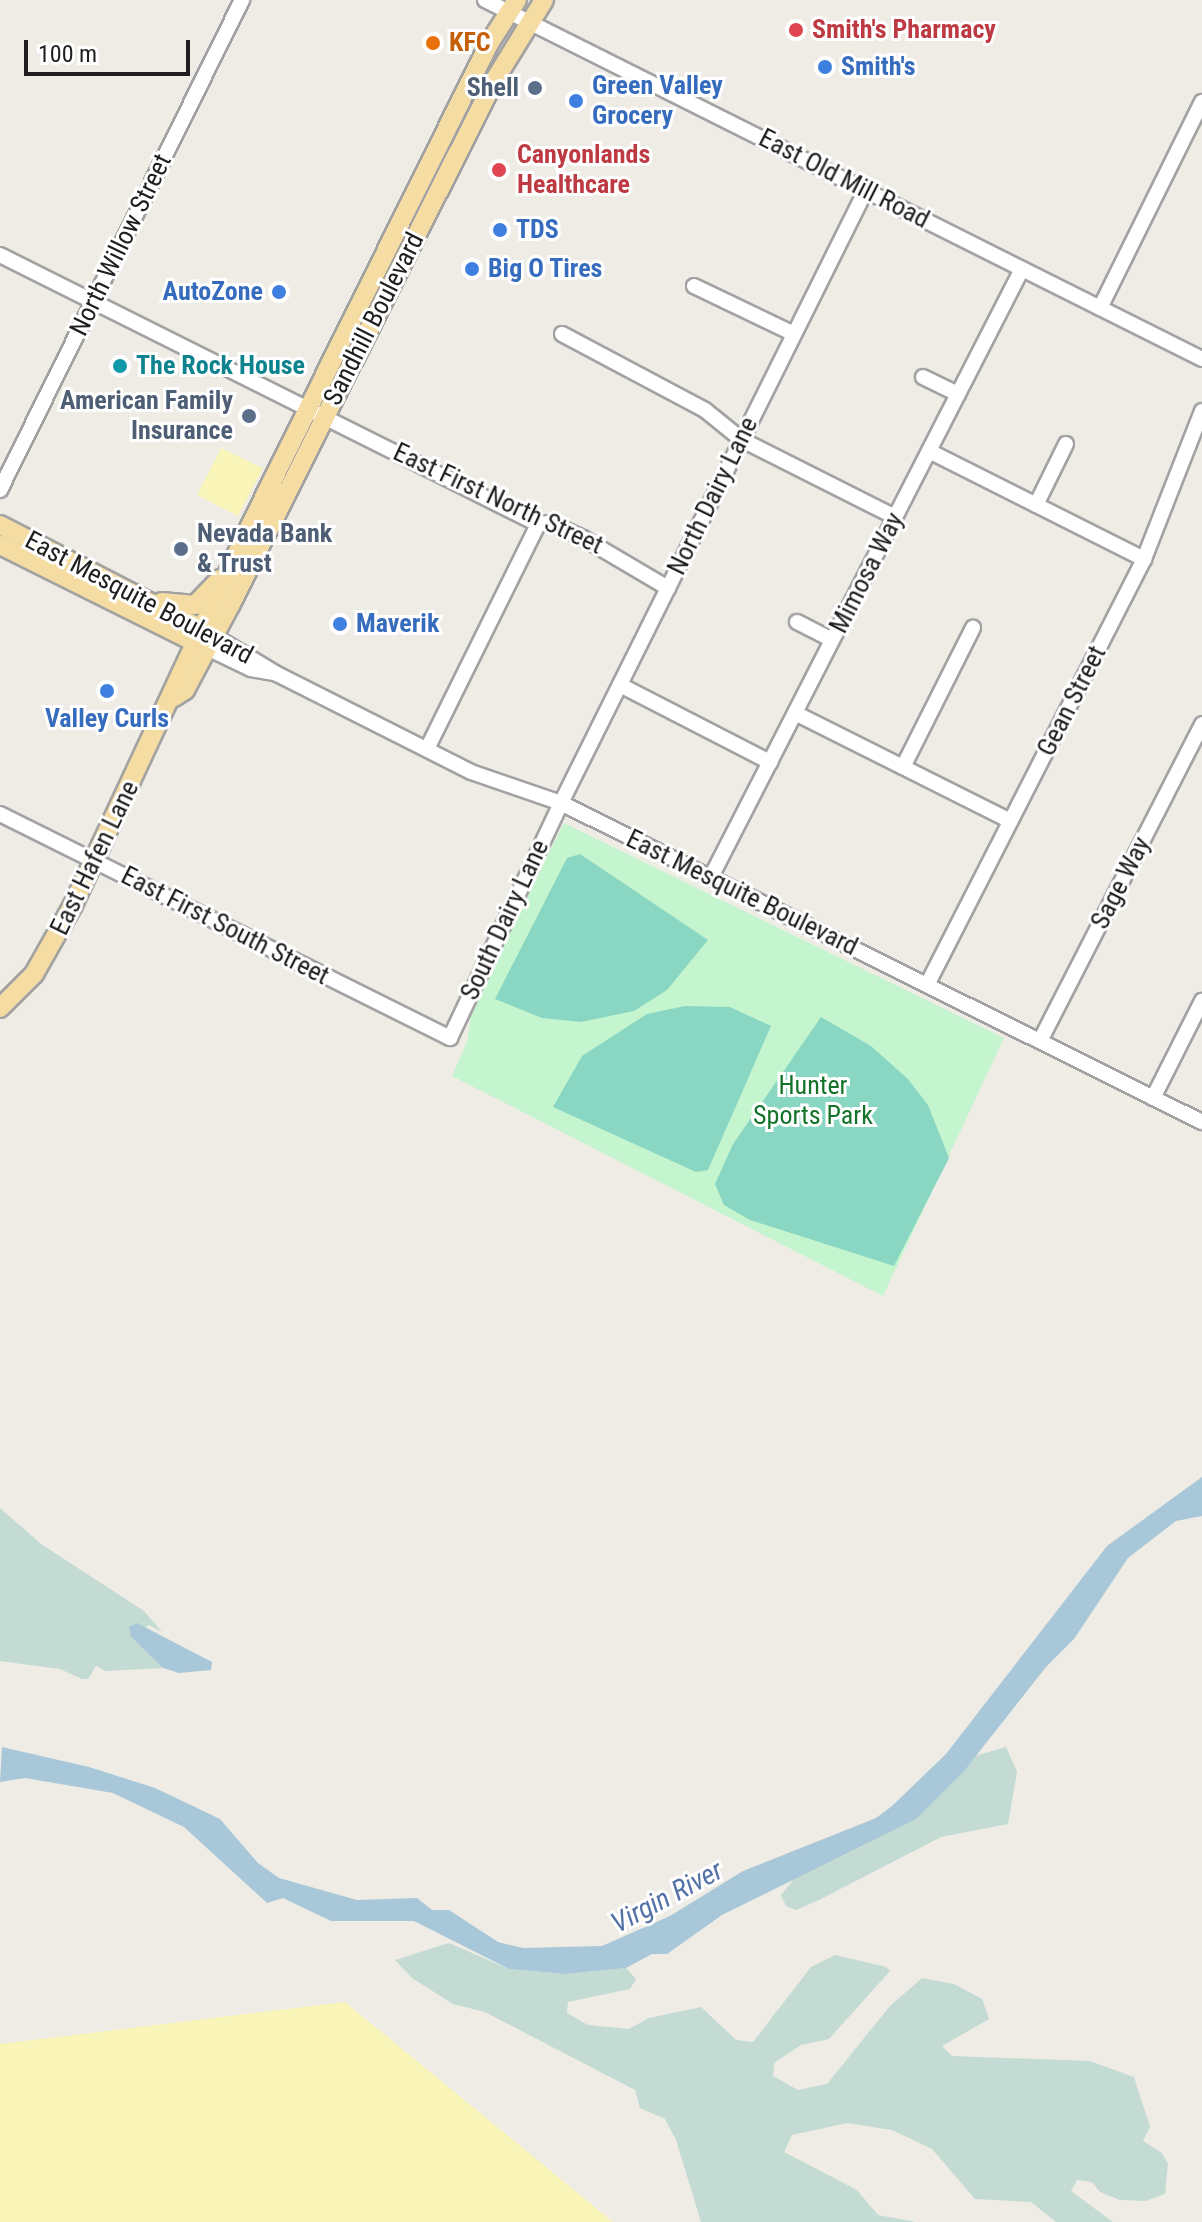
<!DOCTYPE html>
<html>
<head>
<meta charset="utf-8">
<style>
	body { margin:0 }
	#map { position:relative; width:1202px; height:2222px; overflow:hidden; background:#eeece5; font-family:"Roboto Condensed",sans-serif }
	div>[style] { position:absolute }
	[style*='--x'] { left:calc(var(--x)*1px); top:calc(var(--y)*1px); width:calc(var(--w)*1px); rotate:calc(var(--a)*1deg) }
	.wetland>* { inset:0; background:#c3dbd3 }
	.sand>* { inset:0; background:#f9f4b8 }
	.park>* { inset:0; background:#c5f5cf }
	.pitch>* { inset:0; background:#89d7c3 }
	.water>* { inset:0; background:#a8c7d8 }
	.roads { filter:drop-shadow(2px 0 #a2a2a2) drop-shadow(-2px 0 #a2a2a2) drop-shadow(0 2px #a2a2a2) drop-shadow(0 -2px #a2a2a2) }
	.minor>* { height:14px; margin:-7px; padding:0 7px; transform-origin:7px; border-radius:7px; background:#fff }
	.major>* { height:18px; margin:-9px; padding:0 9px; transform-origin:9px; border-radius:9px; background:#f4dca3 }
	.dots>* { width:22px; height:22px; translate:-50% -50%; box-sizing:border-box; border:4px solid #fff; border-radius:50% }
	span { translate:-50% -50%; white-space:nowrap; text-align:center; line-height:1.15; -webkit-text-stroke:6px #fff; paint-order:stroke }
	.health-label { font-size:26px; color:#be3a42; font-weight:700 }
	.left { translate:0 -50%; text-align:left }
	.food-label { font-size:26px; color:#c56008; font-weight:700 }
	.shop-label { font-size:26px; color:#366cbe; font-weight:700 }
	.right { translate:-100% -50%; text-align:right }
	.service-label { font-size:26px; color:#4e5e75; font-weight:700 }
	.street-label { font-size:26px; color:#1e1e1e }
	.culture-label { font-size:26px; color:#0d838f; font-weight:700 }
	.park-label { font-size:26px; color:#147328 }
	.water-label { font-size:28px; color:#5271a6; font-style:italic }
	.scale { position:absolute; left:24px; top:40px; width:166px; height:36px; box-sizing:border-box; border:4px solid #1e1e1e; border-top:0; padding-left:10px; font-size:24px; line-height:28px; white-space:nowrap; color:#1e1e1e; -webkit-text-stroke:6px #fff; paint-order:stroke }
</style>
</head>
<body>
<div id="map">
	<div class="wetland">
		<i style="clip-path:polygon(0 1508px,41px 1544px,144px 1611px,162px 1632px,149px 1625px,131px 1637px,163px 1668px,105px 1671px,96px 1666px,88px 1679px,82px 1679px,60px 1669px,0 1661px)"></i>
		<i style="clip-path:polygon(1006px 1747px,1017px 1772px,1008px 1824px,941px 1837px,819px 1900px,796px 1910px,786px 1906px,781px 1895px,794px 1879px,866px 1844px,947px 1787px,975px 1756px)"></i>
		<i style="clip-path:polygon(449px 1943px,509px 1969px,565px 1974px,626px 1968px,636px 1979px,630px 1989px,568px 2002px,567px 2013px,588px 2025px,629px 2029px,649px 2018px,701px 2007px,736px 2040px,753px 2042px,811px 1967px,835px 1955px,886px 1967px,890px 1971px,829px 2039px,801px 2045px,774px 2063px,773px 2076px,798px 2090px,827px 2084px,890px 2006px,922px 1978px,954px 1984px,982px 1999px,989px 2019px,942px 2046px,952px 2056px,1090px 2061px,1134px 2077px,1150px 2127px,1143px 2141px,1162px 2153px,1168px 2164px,1165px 2194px,1146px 2201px,1120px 2200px,1100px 2192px,1092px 2182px,1077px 2180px,1071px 2191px,1113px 2222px,1056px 2222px,1031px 2202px,975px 2199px,932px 2149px,892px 2130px,847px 2123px,792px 2135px,784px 2152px,857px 2190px,878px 2215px,916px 2222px,701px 2222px,676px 2140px,665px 2119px,640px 2108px,635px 2090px,485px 2012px,453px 2004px,412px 1978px,395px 1960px)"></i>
	</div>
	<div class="sand">
		<i style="clip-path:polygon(221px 448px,263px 468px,238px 516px,197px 495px)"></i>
		<i style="clip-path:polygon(345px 2002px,613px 2222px,0 2222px,0 2044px)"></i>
	</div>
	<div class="park">
		<i style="clip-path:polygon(564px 823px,1004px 1038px,883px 1296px,452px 1076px,467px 1042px,473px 1001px)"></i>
	</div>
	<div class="pitch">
		<i style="clip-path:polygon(580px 854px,708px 940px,667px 990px,634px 1011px,581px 1022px,542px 1018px,495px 999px,567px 858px)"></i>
		<i style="clip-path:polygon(685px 1006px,730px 1007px,771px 1026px,708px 1170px,696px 1172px,553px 1107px,582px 1056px,647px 1014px)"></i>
		<i style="clip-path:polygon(821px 1017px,871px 1046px,908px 1079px,928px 1105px,949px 1158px,894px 1266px,750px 1220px,724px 1205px,715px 1184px,733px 1144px)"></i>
	</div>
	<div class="water">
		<i style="clip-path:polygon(1202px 1477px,1202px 1516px,1176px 1521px,1128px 1558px,1074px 1639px,1046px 1667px,964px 1771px,916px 1819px,722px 1915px,667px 1954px,652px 1954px,626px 1968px,565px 1974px,509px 1969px,414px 1921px,331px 1921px,283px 1898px,267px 1903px,184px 1827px,113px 1793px,25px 1778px,0 1782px,2px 1747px,89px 1767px,155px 1788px,220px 1819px,258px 1863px,279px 1878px,357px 1900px,417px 1898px,432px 1910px,449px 1910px,498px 1942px,523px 1948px,602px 1946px,670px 1916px,743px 1871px,876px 1818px,892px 1806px,946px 1754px,1107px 1546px)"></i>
		<i style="clip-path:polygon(137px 1623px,212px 1662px,211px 1670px,179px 1673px,163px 1668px,131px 1637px,129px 1627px)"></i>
	</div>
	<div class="roads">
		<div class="minor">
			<i style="--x:485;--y:0;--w:802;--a:26.6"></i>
			<i style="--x:0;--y:255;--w:602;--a:26.57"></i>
			<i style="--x:538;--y:524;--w:13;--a:-4"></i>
			<i style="--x:551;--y:523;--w:35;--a:25"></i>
			<i style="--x:583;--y:538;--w:99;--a:30.5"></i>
			<i style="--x:694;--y:286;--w:111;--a:25.6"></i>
			<i style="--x:1100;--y:308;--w:230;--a:-63.7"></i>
			<i style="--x:562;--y:334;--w:162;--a:28"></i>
			<i style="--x:705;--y:410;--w:48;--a:39"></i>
			<i style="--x:742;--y:440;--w:171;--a:26.7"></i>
			<i style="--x:923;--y:377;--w:39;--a:26"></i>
			<i style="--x:929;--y:451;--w:241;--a:26.7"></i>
			<i style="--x:0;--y:490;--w:547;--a:-63.72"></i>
			<i style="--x:1036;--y:505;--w:68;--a:-63.8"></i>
			<i style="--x:797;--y:622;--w:39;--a:27"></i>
			<i style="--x:214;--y:636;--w:74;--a:31.1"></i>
			<i style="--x:277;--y:674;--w:217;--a:26.8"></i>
			<i style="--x:471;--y:772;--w:95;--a:19"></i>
			<i style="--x:561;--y:803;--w:716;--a:26.46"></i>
			<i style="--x:207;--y:648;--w:49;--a:25.5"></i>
			<i style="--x:251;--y:669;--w:22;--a:10"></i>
			<i style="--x:620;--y:685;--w:169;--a:27.2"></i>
			<i style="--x:795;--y:713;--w:241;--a:26.6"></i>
			<i style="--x:427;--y:749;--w:251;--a:-63.7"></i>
			<i style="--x:903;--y:767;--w:156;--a:-63.3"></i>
			<i style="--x:0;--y:814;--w:503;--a:26.46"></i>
			<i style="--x:450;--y:1038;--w:260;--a:-64.7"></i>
			<i style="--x:561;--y:803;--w:685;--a:-63.55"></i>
			<i style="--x:711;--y:877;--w:683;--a:-62.91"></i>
			<i style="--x:927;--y:985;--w:478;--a:-63"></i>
			<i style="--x:1144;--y:559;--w:159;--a:-68.6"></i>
			<i style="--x:1040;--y:1041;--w:356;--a:-62.9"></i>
			<i style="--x:1153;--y:1098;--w:109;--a:-63.2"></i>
		</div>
		<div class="major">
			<i style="--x:0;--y:525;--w:237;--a:27.3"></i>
			<i style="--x:0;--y:545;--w:229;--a:26.5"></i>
			<i style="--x:162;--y:602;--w:33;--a:5"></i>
			<i style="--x:195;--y:605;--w:36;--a:-46"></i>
			<i style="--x:174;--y:697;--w:13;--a:-32"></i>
			<i style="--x:185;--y:690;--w:98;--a:-61.9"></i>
			<i style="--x:231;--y:604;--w:585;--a:-63.3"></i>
			<i style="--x:494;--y:81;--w:95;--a:-58.3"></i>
			<i style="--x:0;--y:1008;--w:48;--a:-45"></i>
			<i style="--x:34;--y:974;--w:79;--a:-60.5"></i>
			<i style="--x:73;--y:905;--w:398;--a:-65"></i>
			<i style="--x:241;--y:544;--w:560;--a:-63.62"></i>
			<i style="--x:490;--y:42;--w:50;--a:-57.3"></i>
		</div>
	</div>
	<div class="dots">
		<i style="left:796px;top:30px;background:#e0444e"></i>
		<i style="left:433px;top:43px;background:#e8710a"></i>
		<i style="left:825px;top:67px;background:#3f7fe0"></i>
		<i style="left:535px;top:88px;background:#5c6f8a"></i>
		<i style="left:576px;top:101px;background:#3f7fe0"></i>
		<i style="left:499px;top:170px;background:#e0444e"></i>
		<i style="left:500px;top:230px;background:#3f7fe0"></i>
		<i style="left:472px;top:269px;background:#3f7fe0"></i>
		<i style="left:279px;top:292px;background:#3f7fe0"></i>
		<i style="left:120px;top:366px;background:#0f9aa8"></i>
		<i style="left:249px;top:416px;background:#5c6f8a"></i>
		<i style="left:181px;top:549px;background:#5c6f8a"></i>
		<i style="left:340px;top:624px;background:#3f7fe0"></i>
		<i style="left:107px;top:691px;background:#3f7fe0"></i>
	</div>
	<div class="health-label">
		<span class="left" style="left:812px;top:30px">Smith's Pharmacy</span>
		<span class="left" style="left:517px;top:170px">Canyonlands<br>Healthcare</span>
	</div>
	<div class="food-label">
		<span class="left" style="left:449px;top:43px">KFC</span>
	</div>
	<div class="shop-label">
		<span class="left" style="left:841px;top:67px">Smith's</span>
		<span class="left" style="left:592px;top:101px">Green Valley<br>Grocery</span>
		<span class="left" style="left:516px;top:230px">TDS</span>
		<span class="left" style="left:488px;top:269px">Big O Tires</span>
		<span class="right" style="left:263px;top:292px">AutoZone</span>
		<span class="left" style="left:356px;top:624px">Maverik</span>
		<span style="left:107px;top:719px">Valley Curls</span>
	</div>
	<div class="service-label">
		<span class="right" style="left:519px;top:88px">Shell</span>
		<span class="right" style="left:233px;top:416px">American Family<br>Insurance</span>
		<span class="left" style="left:197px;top:549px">Nevada Bank<br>&amp; Trust</span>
	</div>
	<div class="street-label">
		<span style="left:844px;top:179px;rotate:27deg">East Old Mill Road</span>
		<span style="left:121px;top:245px;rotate:-64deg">North Willow Street</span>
		<span style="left:374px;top:319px;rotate:-63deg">Sandhill Boulevard</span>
		<span style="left:713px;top:496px;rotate:-64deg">North Dairy Lane</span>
		<span style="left:498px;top:499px;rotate:25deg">East First North Street</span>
		<span style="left:867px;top:573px;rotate:-63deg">Mimosa Way</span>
		<span style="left:139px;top:598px;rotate:28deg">East Mesquite Boulevard</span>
		<span style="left:1072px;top:701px;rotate:-63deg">Gean Street</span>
		<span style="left:95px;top:858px;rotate:-64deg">East Hafen Lane</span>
		<span style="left:1121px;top:883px;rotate:-63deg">Sage Way</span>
		<span style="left:742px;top:893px;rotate:26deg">East Mesquite Boulevard</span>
		<span style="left:505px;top:920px;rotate:-65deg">South Dairy Lane</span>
		<span style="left:225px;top:926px;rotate:27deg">East First South Street</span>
	</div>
	<div class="culture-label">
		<span class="left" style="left:136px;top:366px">The Rock House</span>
	</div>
	<div class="park-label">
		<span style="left:813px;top:1101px">Hunter<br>Sports Park</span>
	</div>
	<div class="water-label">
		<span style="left:667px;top:1897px;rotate:-28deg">Virgin River</span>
	</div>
	<div class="scale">100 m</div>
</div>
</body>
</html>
